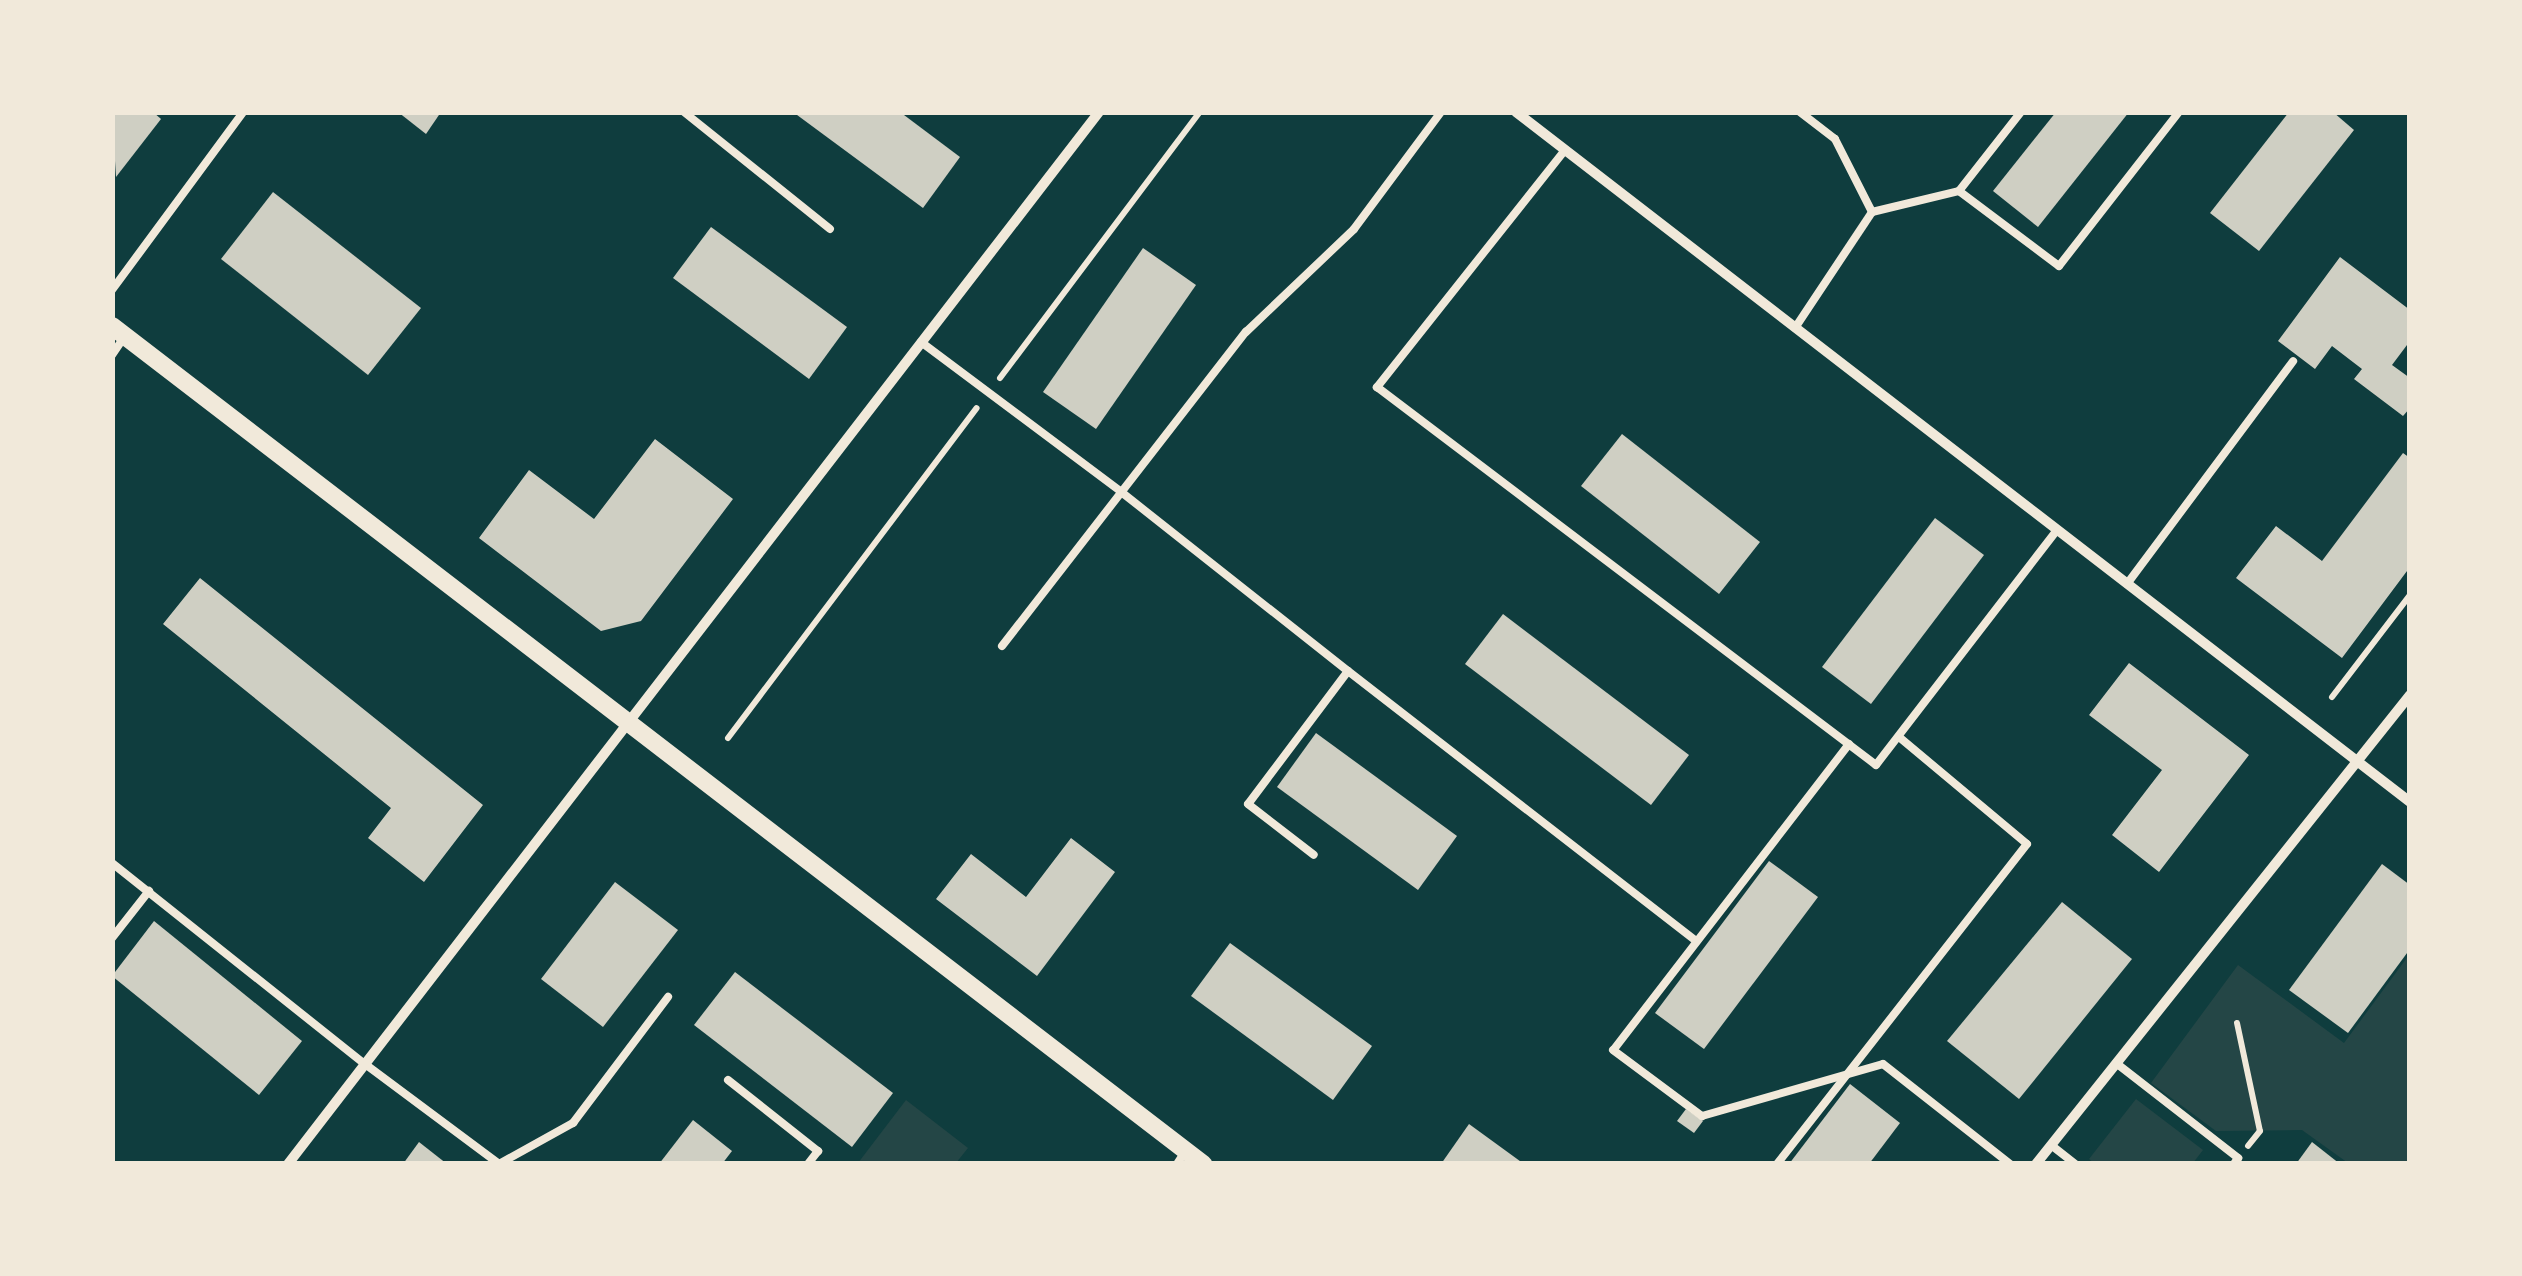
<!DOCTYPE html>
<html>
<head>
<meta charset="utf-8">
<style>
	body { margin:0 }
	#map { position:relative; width:2522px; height:1276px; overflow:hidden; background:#0f3d3e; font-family:"Noto Serif",serif }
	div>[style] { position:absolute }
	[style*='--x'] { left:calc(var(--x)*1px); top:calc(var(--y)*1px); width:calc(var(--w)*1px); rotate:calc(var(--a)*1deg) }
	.green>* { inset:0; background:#244646 }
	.building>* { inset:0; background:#cfcfc3 }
	.path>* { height:6px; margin:-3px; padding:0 3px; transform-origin:3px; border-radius:3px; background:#f1e9da }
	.service>* { height:8px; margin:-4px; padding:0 4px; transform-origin:4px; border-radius:4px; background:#f1e9da }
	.minor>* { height:10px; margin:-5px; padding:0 5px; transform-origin:5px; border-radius:5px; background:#f1e9da }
	.tertiary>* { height:18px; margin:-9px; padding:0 9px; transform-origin:9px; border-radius:9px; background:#f1e9da }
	span { translate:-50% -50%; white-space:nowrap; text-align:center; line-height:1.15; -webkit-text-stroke:9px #f1e9da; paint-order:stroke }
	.frame { position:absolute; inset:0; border:115px solid #f1e9da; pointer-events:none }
</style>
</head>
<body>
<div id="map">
	<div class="green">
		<i style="clip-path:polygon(2409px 955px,2409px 1163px,2348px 1163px,2302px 1130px,2216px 1131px,2151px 1083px,2238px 965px,2344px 1043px)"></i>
		<i style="clip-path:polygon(2136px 1099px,2203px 1150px,2193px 1163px,2095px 1164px,2089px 1159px)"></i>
		<i style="clip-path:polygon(906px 1100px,968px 1148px,956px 1163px,858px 1163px)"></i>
	</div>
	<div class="building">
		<i style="clip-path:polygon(112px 112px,153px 112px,161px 119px,116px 177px)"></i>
		<i style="clip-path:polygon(398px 112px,441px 112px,426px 134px)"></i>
		<i style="clip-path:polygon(793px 112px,900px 112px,960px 157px,923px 208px)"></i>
		<i style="clip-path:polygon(2056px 112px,2129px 112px,2038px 227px,1993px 191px)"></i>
		<i style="clip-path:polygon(2289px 112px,2333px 112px,2354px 130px,2259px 251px,2210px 213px)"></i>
		<i style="clip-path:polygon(273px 192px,421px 308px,368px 375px,221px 259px)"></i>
		<i style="clip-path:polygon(711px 227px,847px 327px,809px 379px,673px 278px)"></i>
		<i style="clip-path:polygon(1143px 248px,1196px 285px,1096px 429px,1043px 392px)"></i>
		<i style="clip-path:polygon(2340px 257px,2410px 310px,2410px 341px,2392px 365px,2410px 378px,2410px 408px,2403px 416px,2354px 379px,2362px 369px,2332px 346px,2315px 369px,2278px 341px)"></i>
		<i style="clip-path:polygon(1622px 434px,1760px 542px,1719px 594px,1581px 486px)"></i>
		<i style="clip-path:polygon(655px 439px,733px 499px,641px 621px,601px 631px,479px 538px,529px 470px,594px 519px)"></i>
		<i style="clip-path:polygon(2403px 453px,2410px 458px,2410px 567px,2342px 658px,2236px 578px,2276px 526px,2322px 561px)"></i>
		<i style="clip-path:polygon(1935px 518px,1984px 555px,1871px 704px,1822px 667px)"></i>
		<i style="clip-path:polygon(200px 578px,483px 805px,424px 882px,368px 838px,391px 808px,163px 624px)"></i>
		<i style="clip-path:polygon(1503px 614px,1689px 755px,1651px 805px,1465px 664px)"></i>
		<i style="clip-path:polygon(2129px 663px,2249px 755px,2159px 872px,2112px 835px,2162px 770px,2089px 715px)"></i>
		<i style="clip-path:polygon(1316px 733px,1457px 836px,1418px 890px,1277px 787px)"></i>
		<i style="clip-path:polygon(1071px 838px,1115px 872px,1037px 976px,936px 899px,971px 854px,1026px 897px)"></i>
		<i style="clip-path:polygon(1769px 861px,1818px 897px,1704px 1049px,1655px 1013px)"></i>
		<i style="clip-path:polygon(2382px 864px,2410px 885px,2410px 949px,2348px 1033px,2289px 990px)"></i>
		<i style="clip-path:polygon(615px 882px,678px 930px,603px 1027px,541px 979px)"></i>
		<i style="clip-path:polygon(2062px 902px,2132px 959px,2019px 1099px,1947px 1041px)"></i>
		<i style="clip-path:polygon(154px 921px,302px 1041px,259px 1095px,112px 976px)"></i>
		<i style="clip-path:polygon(1230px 943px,1372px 1046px,1333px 1100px,1191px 996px)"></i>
		<i style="clip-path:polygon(735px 972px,893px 1093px,852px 1147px,694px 1025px)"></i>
		<i style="clip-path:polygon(1850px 1084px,1900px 1123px,1869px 1164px,1789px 1164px)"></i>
		<i style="clip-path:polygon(1686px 1109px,1703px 1121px,1694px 1133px,1677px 1121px)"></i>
		<i style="clip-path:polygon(693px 1120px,732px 1151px,722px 1164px,659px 1164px)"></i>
		<i style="clip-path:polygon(1469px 1124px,1524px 1164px,1441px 1164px)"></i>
		<i style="clip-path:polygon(419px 1142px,447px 1164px,403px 1164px)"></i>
		<i style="clip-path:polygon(2312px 1142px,2340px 1164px,2296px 1164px)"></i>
	</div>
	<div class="path">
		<i style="--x:1000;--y:378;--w:333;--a:-53.1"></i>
		<i style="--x:2332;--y:697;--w:128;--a:-52.6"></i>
		<i style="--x:728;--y:738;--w:413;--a:-53"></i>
		<i style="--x:2237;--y:1023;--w:110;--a:78"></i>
		<i style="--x:2260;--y:1131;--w:19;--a:129"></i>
	</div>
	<div class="service">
		<i style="--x:684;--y:112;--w:187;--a:38.7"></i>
		<i style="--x:1800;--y:112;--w:44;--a:37.6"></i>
		<i style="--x:1835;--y:139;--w:82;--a:63.1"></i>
		<i style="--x:1872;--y:212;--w:89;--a:-13.6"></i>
		<i style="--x:1959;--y:191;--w:100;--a:-51.9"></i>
		<i style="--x:1565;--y:150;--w:303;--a:128.4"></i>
		<i style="--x:1377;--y:387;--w:626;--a:37.14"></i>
		<i style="--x:1876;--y:765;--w:297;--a:-52.4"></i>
		<i style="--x:1959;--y:191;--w:125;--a:36.9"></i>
		<i style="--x:2059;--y:266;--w:195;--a:-52.1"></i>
		<i style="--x:112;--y:290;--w:221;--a:-53.6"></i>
		<i style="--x:1795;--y:328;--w:139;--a:-56.4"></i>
		<i style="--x:921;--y:342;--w:249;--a:36.8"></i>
		<i style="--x:1120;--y:491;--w:290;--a:38.3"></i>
		<i style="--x:1348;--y:671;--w:166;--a:126.9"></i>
		<i style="--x:1248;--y:804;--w:83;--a:37.7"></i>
		<i style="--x:112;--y:355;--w:23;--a:-56"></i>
		<i style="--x:2127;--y:584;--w:278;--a:-53.3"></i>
		<i style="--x:1002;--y:646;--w:398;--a:-52.2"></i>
		<i style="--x:1246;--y:332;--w:149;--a:-43.6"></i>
		<i style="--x:1354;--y:229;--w:146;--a:-53.4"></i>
		<i style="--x:1348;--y:671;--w:440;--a:37.8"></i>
		<i style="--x:1849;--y:744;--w:386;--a:127.6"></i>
		<i style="--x:1613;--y:1050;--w:111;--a:36.6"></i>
		<i style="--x:1702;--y:1116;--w:188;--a:-16"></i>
		<i style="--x:1883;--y:1064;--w:162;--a:38.2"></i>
		<i style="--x:112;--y:863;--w:323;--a:38.5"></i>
		<i style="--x:365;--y:1064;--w:167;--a:36.7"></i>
		<i style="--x:112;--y:938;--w:60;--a:-51.8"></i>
		<i style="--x:2116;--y:1063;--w:155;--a:37.9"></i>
		<i style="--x:2238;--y:1158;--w:7;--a:124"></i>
		<i style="--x:728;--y:1080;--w:115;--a:38.3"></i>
		<i style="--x:818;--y:1151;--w:16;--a:128"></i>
		<i style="--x:2051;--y:1145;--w:31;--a:38"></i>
		<i style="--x:499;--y:1164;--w:85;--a:-29"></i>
		<i style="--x:573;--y:1123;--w:158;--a:-53"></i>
		<i style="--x:1177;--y:1164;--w:17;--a:-57"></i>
		<i style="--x:1777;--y:1164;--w:406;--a:-52"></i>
		<i style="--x:2027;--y:844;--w:167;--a:-140.1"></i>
	</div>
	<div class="minor">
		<i style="--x:1516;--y:112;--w:1129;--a:37.66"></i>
		<i style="--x:288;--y:1164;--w:1328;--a:-52.37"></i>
		<i style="--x:2036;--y:1164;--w:600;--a:-51.43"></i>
	</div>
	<div class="tertiary">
		<i style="--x:112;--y:326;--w:1376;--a:37.53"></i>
	</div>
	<div class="frame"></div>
</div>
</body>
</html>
